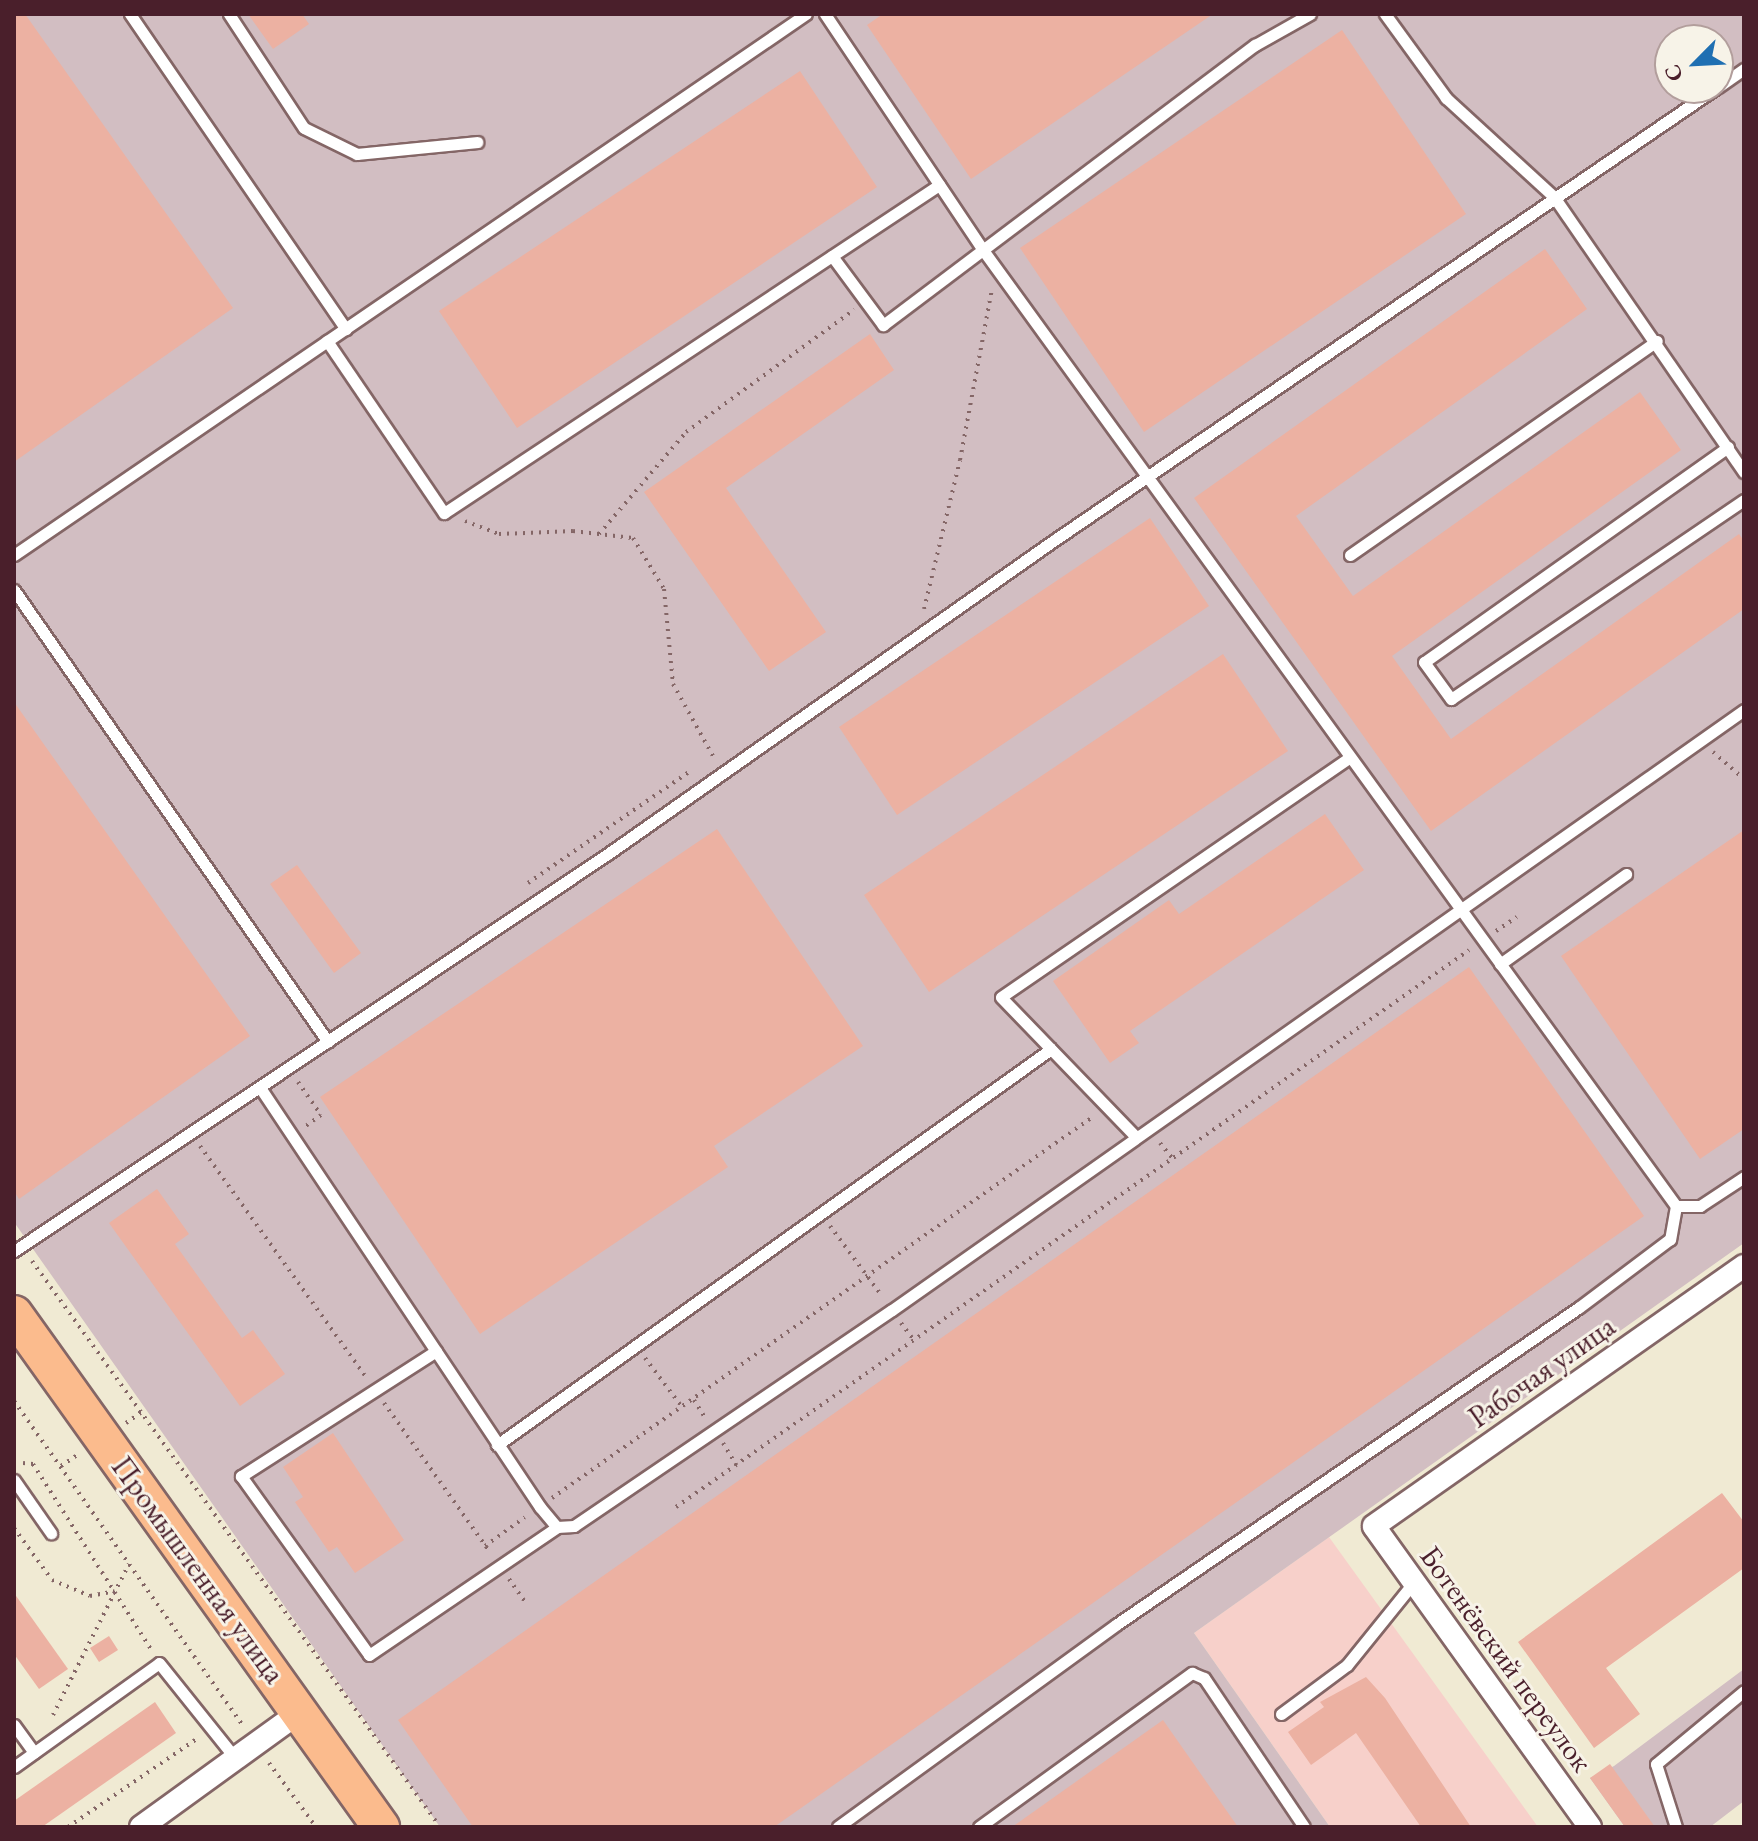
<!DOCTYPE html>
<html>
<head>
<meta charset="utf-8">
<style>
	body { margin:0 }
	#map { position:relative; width:1758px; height:1841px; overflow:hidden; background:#f0ead3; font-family:"EB Garamond",serif }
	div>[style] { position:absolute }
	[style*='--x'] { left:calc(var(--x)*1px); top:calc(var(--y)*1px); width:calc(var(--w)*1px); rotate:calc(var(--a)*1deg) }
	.built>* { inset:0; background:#f7d0ca }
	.industrial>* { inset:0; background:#d2bec2 }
	.building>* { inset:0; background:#ecb1a2 }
	.path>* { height:4px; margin-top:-2px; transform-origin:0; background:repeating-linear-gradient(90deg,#846666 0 2px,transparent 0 8px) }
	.roads { filter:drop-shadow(2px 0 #846666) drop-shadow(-2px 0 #846666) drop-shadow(0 2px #846666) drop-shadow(0 -2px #846666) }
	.lane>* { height:11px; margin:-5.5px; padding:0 5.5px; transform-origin:5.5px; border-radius:5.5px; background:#fff }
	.street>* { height:22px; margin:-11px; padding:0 11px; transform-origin:11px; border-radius:11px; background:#fff }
	.primary>* { height:36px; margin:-18px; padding:0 18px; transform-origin:18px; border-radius:18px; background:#fbbb8d }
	span { translate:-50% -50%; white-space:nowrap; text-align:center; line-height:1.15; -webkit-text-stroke:6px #f7f3e8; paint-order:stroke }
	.street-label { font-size:30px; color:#4a1f2b }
	.frame { position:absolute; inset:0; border:16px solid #4a1f2b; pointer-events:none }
	.north { position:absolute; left:1654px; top:24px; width:80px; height:80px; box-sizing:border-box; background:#f7f3e8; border:2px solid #b29e9c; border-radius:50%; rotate:246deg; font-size:22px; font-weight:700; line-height:32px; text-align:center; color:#4a1f2b }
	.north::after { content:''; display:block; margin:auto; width:28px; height:36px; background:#1f6fb2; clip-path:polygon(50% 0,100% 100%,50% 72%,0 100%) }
</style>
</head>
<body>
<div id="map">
	<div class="built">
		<i style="clip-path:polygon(1329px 1537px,1538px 1827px,1330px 1827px,1194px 1633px)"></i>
	</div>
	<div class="industrial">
		<i style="clip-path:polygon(evenodd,14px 14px,1744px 14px,1744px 1243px,1194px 1633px,1330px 1827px,440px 1827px,14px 1222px,14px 14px,1670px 40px,1718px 40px,1718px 88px,1670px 88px,1670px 40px)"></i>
		<i style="clip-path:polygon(1744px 1669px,1744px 1801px,1710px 1827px,1625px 1827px,1590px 1778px,1614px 1766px)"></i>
	</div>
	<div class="building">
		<i style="clip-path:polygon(14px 14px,25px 14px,233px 308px,14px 462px)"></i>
		<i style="clip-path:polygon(248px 14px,302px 14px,309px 24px,273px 49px)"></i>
		<i style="clip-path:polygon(883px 14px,1213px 14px,971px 179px,867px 25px)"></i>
		<i style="clip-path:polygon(1342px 30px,1466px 214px,1144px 432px,1020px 248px)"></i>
		<i style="clip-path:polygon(800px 71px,877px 187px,517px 428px,439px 311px)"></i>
		<i style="clip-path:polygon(1545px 249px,1587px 309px,1296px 516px,1353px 596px,1640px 392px,1681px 450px,1392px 656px,1451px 739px,1739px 534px,1744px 541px,1744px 609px,1431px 831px,1194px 498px)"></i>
		<i style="clip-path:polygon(870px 334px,894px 370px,726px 488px,826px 632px,769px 671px,644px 492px)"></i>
		<i style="clip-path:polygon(1150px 518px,1209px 606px,897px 815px,839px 727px)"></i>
		<i style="clip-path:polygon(1223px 654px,1288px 751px,929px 992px,864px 895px)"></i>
		<i style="clip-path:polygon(14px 702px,250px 1036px,19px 1199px,14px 1191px)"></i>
		<i style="clip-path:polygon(1325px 814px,1364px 870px,1130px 1031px,1139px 1043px,1110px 1063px,1053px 981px,1169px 900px,1179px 914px)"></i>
		<i style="clip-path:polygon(717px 829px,863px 1046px,714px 1146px,728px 1167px,480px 1334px,320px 1097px)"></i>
		<i style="clip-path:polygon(1744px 830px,1744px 1129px,1700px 1159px,1561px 956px)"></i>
		<i style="clip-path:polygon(297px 865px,361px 953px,334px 973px,270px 884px)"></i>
		<i style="clip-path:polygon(1469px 967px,1644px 1216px,774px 1827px,473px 1827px,398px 1720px)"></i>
		<i style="clip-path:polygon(157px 1189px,189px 1234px,175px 1244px,242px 1338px,253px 1330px,285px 1374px,240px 1406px,109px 1223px)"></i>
		<i style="clip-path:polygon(333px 1433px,404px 1540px,355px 1573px,337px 1547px,329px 1552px,295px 1502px,303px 1497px,283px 1467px)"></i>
		<i style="clip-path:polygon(1722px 1493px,1744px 1522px,1744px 1568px,1606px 1668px,1640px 1714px,1594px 1748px,1518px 1642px)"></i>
		<i style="clip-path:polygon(14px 1593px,68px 1669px,39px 1689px,14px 1654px)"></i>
		<i style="clip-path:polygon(109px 1636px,118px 1650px,99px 1662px,90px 1648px)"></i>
		<i style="clip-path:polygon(1366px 1677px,1385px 1698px,1471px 1827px,1421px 1827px,1356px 1733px,1311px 1765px,1288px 1732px,1324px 1707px,1320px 1702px)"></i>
		<i style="clip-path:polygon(155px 1702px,176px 1733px,42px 1827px,14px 1827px,14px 1801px)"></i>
		<i style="clip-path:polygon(1163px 1720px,1238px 1827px,1012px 1827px)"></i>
		<i style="clip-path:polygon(1610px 1764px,1655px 1827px,1625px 1827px,1590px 1778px)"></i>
	</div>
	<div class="path">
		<i style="--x:465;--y:521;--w:36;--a:21"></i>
		<i style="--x:499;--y:534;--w:74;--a:-2.3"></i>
		<i style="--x:573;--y:531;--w:60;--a:6.7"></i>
		<i style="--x:633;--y:538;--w:60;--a:58.7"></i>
		<i style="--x:664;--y:589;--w:95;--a:84.6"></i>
		<i style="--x:673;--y:684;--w:85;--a:61"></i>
		<i style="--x:599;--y:534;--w:134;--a:-49.5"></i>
		<i style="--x:686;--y:432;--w:208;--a:-36"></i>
		<i style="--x:924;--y:609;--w:153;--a:-76.4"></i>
		<i style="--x:960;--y:460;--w:174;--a:-79.4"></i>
		<i style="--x:1713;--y:752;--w:41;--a:41.1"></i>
		<i style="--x:528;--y:883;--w:199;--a:-34.6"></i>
		<i style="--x:1496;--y:931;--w:25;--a:-34"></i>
		<i style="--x:298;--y:1082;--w:40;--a:55.1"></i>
		<i style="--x:321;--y:1115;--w:19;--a:144"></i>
		<i style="--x:1160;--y:1143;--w:19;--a:51"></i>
		<i style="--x:200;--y:1146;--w:283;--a:54.3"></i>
		<i style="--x:830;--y:1226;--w:87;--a:53.4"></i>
		<i style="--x:32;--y:1261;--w:698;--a:54.21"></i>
		<i style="--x:901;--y:1323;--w:21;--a:53"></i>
		<i style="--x:645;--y:1358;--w:61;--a:52.9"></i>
		<i style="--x:694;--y:1400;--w:19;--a:58"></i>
		<i style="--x:14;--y:1401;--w:398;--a:54.8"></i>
		<i style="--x:384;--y:1403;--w:183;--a:54.6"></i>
		<i style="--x:126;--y:1423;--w:19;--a:-35"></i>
		<i style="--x:723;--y:1443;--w:26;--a:59"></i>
		<i style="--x:23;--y:1463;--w:10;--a:6"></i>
		<i style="--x:33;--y:1464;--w:222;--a:57.5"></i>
		<i style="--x:61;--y:1466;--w:22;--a:-34"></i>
		<i style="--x:552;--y:1498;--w:663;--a:-35.18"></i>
		<i style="--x:676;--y:1507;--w:969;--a:-35.08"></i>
		<i style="--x:14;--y:1528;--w:64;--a:53.8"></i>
		<i style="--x:52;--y:1580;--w:41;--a:22.8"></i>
		<i style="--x:90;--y:1596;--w:25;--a:-11"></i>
		<i style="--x:485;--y:1546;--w:49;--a:-35.9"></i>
		<i style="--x:509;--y:1579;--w:28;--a:55"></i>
		<i style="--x:53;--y:1715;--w:169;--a:-63.3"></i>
		<i style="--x:269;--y:1763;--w:79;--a:53.7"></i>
		<i style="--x:68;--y:1827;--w:158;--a:-34.4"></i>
	</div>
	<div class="roads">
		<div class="lane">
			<i style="--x:130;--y:14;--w:382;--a:55.6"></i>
			<i style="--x:229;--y:14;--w:136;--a:56.7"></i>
			<i style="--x:304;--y:128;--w:59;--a:26.1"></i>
			<i style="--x:357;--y:154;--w:121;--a:-5.7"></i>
			<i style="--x:825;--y:14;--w:284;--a:56.2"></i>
			<i style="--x:983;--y:250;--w:1181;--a:54.06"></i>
			<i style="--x:1676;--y:1206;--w:34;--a:100"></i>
			<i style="--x:1670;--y:1239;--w:115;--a:143.1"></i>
			<i style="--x:1578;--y:1308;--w:559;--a:145.57"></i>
			<i style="--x:1117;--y:1624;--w:345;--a:144"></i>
			<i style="--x:1385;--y:14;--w:104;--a:54"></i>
			<i style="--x:1446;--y:98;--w:147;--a:42.5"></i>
			<i style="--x:1554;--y:197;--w:334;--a:55.4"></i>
			<i style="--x:1718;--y:87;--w:32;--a:-35"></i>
			<i style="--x:832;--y:256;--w:86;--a:53.5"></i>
			<i style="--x:883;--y:325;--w:466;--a:-37"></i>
			<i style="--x:1255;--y:45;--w:63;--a:-29.4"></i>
			<i style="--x:327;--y:341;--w:208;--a:55.8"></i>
			<i style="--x:444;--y:513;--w:594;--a:-33.53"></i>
			<i style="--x:1728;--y:447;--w:372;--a:144.7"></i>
			<i style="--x:1424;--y:662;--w:46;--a:53.9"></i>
			<i style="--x:1451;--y:699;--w:354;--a:-34.2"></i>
			<i style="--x:14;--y:555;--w:959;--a:-34.34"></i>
			<i style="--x:1350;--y:555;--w:374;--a:-34.9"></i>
			<i style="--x:14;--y:590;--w:550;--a:55.21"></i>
			<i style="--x:1500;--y:964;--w:155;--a:-35.5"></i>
			<i style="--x:261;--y:1089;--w:503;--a:56.28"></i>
			<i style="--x:540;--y:1507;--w:26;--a:50"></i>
			<i style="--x:557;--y:1527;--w:17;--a:-3"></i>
			<i style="--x:574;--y:1526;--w:384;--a:-34.2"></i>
			<i style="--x:892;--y:1310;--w:1042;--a:-35.15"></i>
			<i style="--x:1136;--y:1137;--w:194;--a:-134"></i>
			<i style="--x:1001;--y:997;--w:422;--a:-34.5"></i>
			<i style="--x:1676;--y:1206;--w:24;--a:0"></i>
			<i style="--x:1700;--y:1206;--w:53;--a:-33.4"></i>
			<i style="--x:14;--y:1251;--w:716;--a:-33.78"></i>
			<i style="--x:609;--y:853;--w:543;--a:-35.1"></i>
			<i style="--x:1053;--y:541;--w:803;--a:-34.34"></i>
			<i style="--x:436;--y:1351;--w:232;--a:147.3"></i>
			<i style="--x:241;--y:1476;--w:220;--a:54.4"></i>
			<i style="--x:369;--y:1655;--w:227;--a:-34.2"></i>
			<i style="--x:497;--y:1445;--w:681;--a:-35.56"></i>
			<i style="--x:14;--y:1480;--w:65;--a:55.1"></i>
			<i style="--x:1281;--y:1714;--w:82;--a:-36.6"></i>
			<i style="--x:1347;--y:1665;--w:107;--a:-51.1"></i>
			<i style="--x:14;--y:1725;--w:34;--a:54"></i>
			<i style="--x:14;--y:1767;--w:178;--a:-35.6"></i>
			<i style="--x:159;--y:1663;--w:123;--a:51.3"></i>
			<i style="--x:979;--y:1827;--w:263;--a:-35.9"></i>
			<i style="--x:1192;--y:1673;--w:13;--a:23"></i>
			<i style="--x:1204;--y:1678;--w:179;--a:56.1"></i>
			<i style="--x:1676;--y:1827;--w:66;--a:-107.6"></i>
			<i style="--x:1656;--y:1764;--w:114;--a:-39.7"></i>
		</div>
		<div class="street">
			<i style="--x:141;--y:1827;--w:196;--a:-35.9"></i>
			<i style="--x:1590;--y:1827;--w:370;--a:-125.7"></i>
			<i style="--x:1374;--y:1526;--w:452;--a:-35.1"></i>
		</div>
		<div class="primary">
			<i style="--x:14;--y:1314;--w:631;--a:54.42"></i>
		</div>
	</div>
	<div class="street-label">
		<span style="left:1542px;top:1372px;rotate:-35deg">Рабочая улица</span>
		<span style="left:198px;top:1570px;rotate:54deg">Промышленная улица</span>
		<span style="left:1506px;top:1659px;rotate:54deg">Ботенёвский переулок</span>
	</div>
	<div class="frame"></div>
	<div class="north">С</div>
</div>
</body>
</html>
